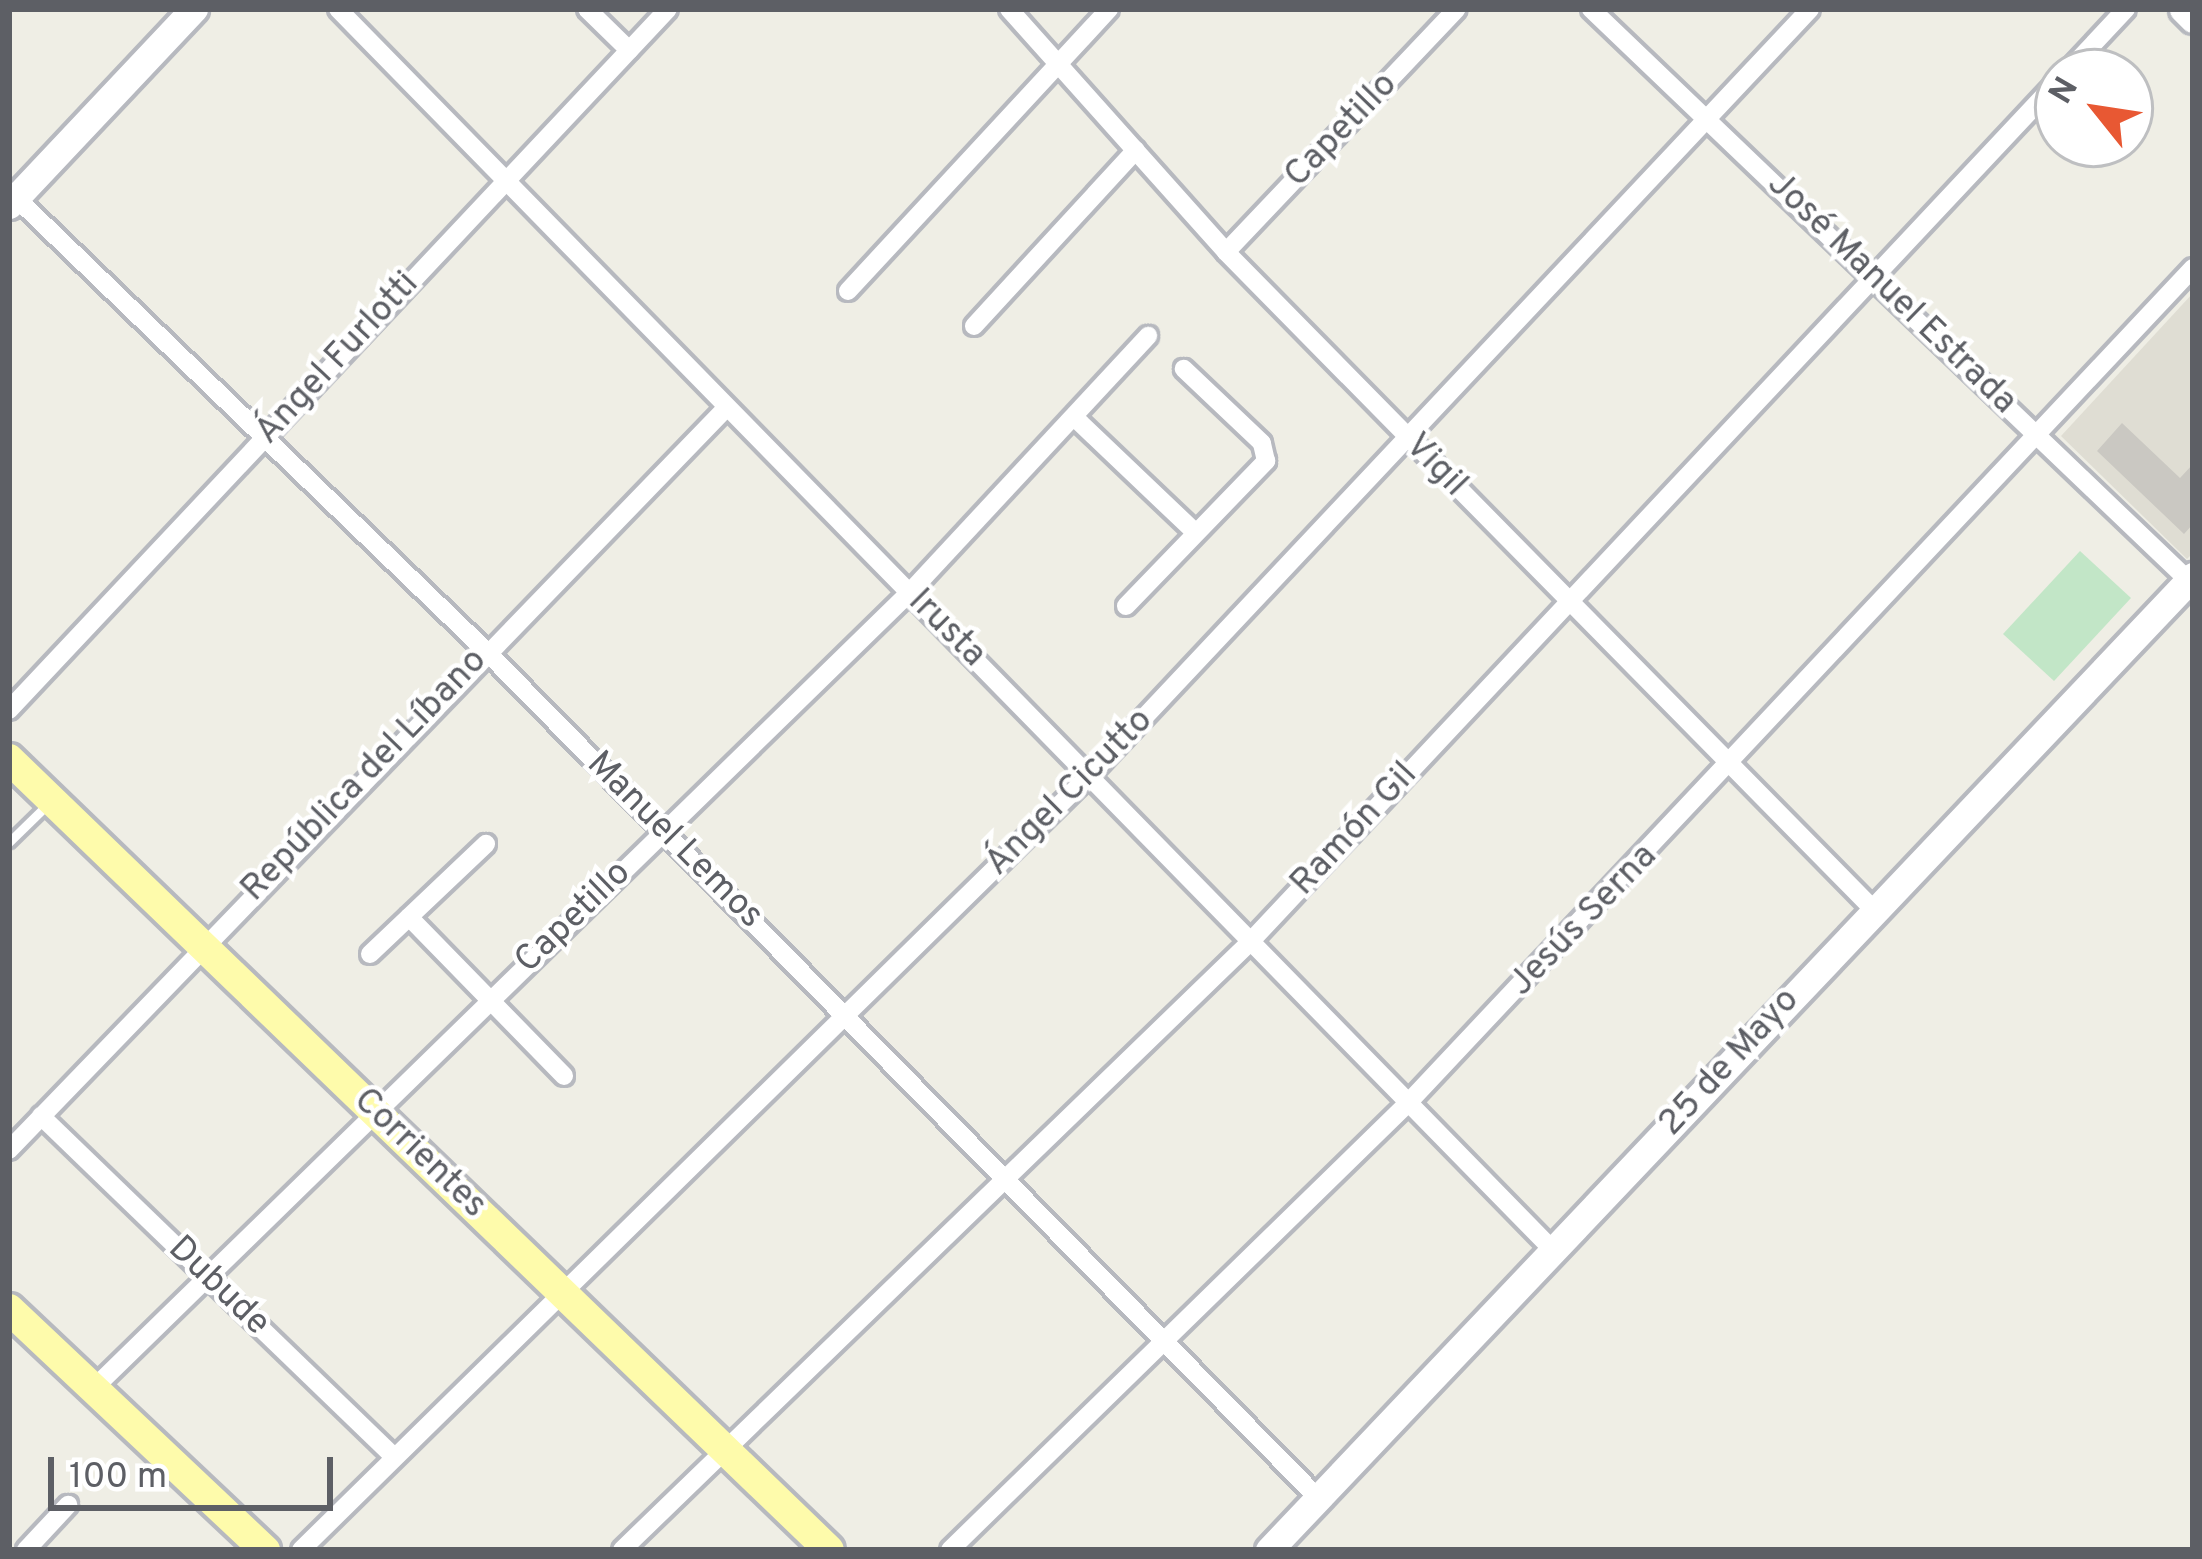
<!DOCTYPE html>
<html>
<head>
<meta charset="utf-8">
<style>
	body { margin:0 }
	#map { position:relative; width:2202px; height:1559px; overflow:hidden; background:#efeee5; font-family:Overpass,sans-serif }
	div>[style] { position:absolute }
	[style*='--x'] { left:calc(var(--x)*1px); top:calc(var(--y)*1px); width:calc(var(--w)*1px); rotate:calc(var(--a)*1deg) }
	.education>* { inset:0; background:#dfddd3 }
	.green>* { inset:0; background:#c2e6c7 }
	.building>* { inset:0; background:#cac8c2 }
	.roads { filter:drop-shadow(3px 0 #b7b9bf) drop-shadow(-3px 0 #b7b9bf) drop-shadow(0 3px #b7b9bf) drop-shadow(0 -3px #b7b9bf) }
	.lane>* { height:9px; margin:-4.5px; padding:0 4.5px; transform-origin:4.5px; border-radius:4.5px; background:#fff }
	.street>* { height:18px; margin:-9px; padding:0 9px; transform-origin:9px; border-radius:9px; background:#fff }
	.secondary>* { height:27px; margin:-13.5px; padding:0 13.5px; transform-origin:13.5px; border-radius:13.5px; background:#fff }
	.primary>* { height:30px; margin:-15px; padding:0 15px; transform-origin:15px; border-radius:15px; background:#fefbab }
	span { translate:-50% -50%; white-space:nowrap; text-align:center; line-height:1.15; -webkit-text-stroke:9px #fff; paint-order:stroke }
	.street-label { font-size:36px; color:#5d5f65 }
	.frame { position:absolute; inset:0; border:12px solid #5d5f65; pointer-events:none }
	.north { position:absolute; left:2034px; top:48px; width:120px; height:120px; box-sizing:border-box; background:#fff; border:3px solid #bebfc1; border-radius:50%; rotate:300deg; font-size:33px; font-weight:700; line-height:48px; text-align:center; color:#5d5f65 }
	.north::after { content:''; display:block; margin:auto; width:42px; height:54px; background:#e85833; clip-path:polygon(50% 0,100% 100%,50% 72%,0 100%) }
	.scale { position:absolute; left:48px; top:1457px; width:285px; height:54px; box-sizing:border-box; border:6px solid #5d5f65; border-top:0; padding-left:15px; font-size:36px; line-height:42px; white-space:nowrap; color:#5d5f65; -webkit-text-stroke:9px #fff; paint-order:stroke }
</style>
</head>
<body>
<div id="map">
	<div class="education">
		<i style="clip-path:polygon(2193px 293px,2193px 553px,2187px 559px,2061px 436px)"></i>
	</div>
	<div class="green">
		<i style="clip-path:polygon(2080px 551px,2131px 598px,2054px 681px,2003px 634px)"></i>
	</div>
	<div class="building">
		<i style="clip-path:polygon(2122px 423px,2180px 478px,2193px 464px,2193px 524px,2184px 534px,2097px 451px)"></i>
	</div>
	<div class="roads">
		<div class="lane">
			<i style="--x:9;--y:842;--w:54;--a:-44.3"></i>
		</div>
		<div class="street">
			<i style="--x:338;--y:9;--w:1737;--a:45.61"></i>
			<i style="--x:587;--y:9;--w:59;--a:44.3"></i>
			<i style="--x:1009;--y:9;--w:326;--a:48.2"></i>
			<i style="--x:1226;--y:252;--w:924;--a:45.44"></i>
			<i style="--x:1591;--y:9;--w:828;--a:43.73"></i>
			<i style="--x:2067;--y:72;--w:86;--a:-46.9"></i>
			<i style="--x:9;--y:191;--w:661;--a:43.96"></i>
			<i style="--x:485;--y:650;--w:1189;--a:45.51"></i>
			<i style="--x:1226;--y:252;--w:335;--a:-46.5"></i>
			<i style="--x:848;--y:291;--w:384;--a:-47.2"></i>
			<i style="--x:974;--y:326;--w:239;--a:-47.4"></i>
			<i style="--x:1074;--y:417;--w:168;--a:43.6"></i>
			<i style="--x:1126;--y:606;--w:202;--a:-46"></i>
			<i style="--x:1266;--y:461;--w:18;--a:-103"></i>
			<i style="--x:1262;--y:443;--w:108;--a:-136.5"></i>
			<i style="--x:9;--y:710;--w:962;--a:-46.77"></i>
			<i style="--x:409;--y:917;--w:222;--a:45.7"></i>
			<i style="--x:370;--y:954;--w:160;--a:-43.5"></i>
			<i style="--x:41;--y:1116;--w:491;--a:44"></i>
			<i style="--x:9;--y:1150;--w:1033;--a:-45.98"></i>
			<i style="--x:93;--y:1389;--w:1141;--a:-44.29"></i>
			<i style="--x:910;--y:592;--w:350;--a:-47.1"></i>
			<i style="--x:26;--y:1550;--w:62;--a:-47"></i>
			<i style="--x:301;--y:1550;--w:1106;--a:-44.49"></i>
			<i style="--x:1090;--y:775;--w:1051;--a:-46.77"></i>
			<i style="--x:622;--y:1550;--w:876;--a:-44.07"></i>
			<i style="--x:1251;--y:941;--w:1179;--a:-46.82"></i>
			<i style="--x:950;--y:1550;--w:640;--a:-44.3"></i>
			<i style="--x:1408;--y:1103;--w:1146;--a:-46.77"></i>
		</div>
		<div class="secondary">
			<i style="--x:2183;--y:9;--w:14;--a:45"></i>
			<i style="--x:9;--y:205;--w:270;--a:-46.7"></i>
			<i style="--x:1269;--y:1550;--w:1343;--a:-46.51"></i>
		</div>
		<div class="primary">
			<i style="--x:9;--y:759;--w:1139;--a:43.97"></i>
			<i style="--x:9;--y:1309;--w:352;--a:43.3"></i>
		</div>
	</div>
	<div class="street-label">
		<span style="left:1342px;top:131px;rotate:-46deg">Capetillo</span>
		<span style="left:1891px;top:294px;rotate:44deg">José Manuel Estrada</span>
		<span style="left:338px;top:359px;rotate:-47deg">Ángel Furlotti</span>
		<span style="left:1435px;top:466px;rotate:46deg">Vigil</span>
		<span style="left:946px;top:629px;rotate:45deg">Irusta</span>
		<span style="left:365px;top:776px;rotate:-46deg">República del Líbano</span>
		<span style="left:1070px;top:793px;rotate:-45deg">Ángel Cicutto</span>
		<span style="left:1355px;top:830px;rotate:-47deg">Ramón Gil</span>
		<span style="left:674px;top:841px;rotate:45deg">Manuel Lemos</span>
		<span style="left:574px;top:918px;rotate:-44deg">Capetillo</span>
		<span style="left:1584px;top:921px;rotate:-46deg">Jesús Serna</span>
		<span style="left:1730px;top:1063px;rotate:-47deg">25 de Mayo</span>
		<span style="left:419px;top:1154px;rotate:44deg">Corrientes</span>
		<span style="left:218px;top:1287px;rotate:44deg">Dubude</span>
	</div>
	<div class="frame"></div>
	<div class="north">N</div>
	<div class="scale">100 m</div>
</div>
</body>
</html>
